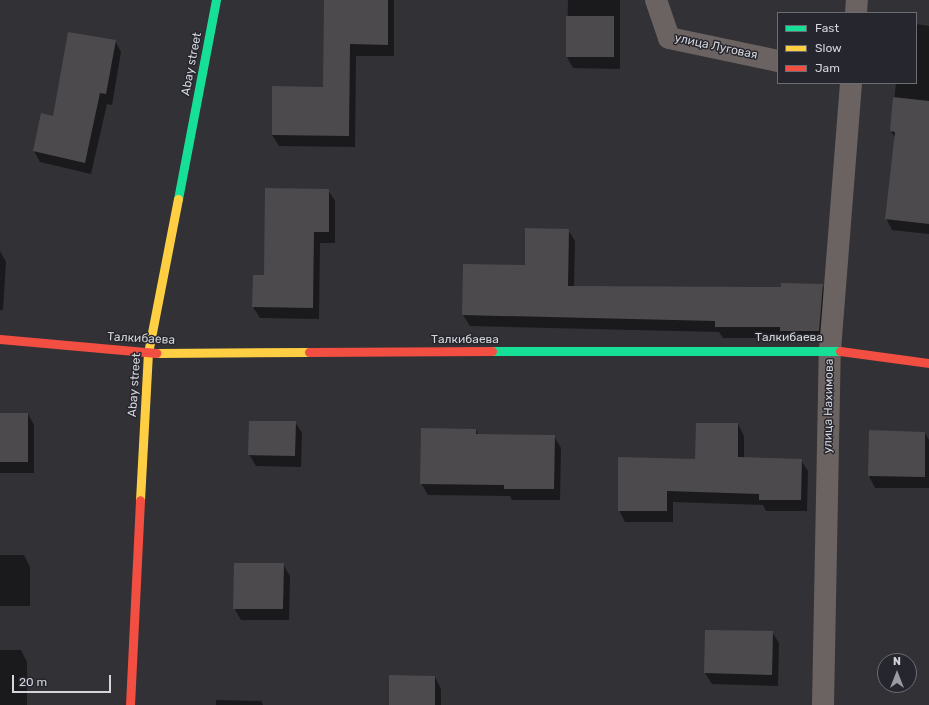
<!DOCTYPE html>
<html>
<head>
<meta charset="utf-8">
<style>
	body { margin:0 }
	#map { position:relative; width:929px; height:705px; overflow:hidden; background:#313136; font-family:Rubik,sans-serif }
	div>[style] { position:absolute }
	[style*='--x'] { left:calc(var(--x)*1px); top:calc(var(--y)*1px); width:calc(var(--w)*1px); rotate:calc(var(--a)*1deg) }
	.shadow>* { inset:0; background:#0007 }
	.building>* { inset:0; background:#4c4a4d }
	.street>* { height:22px; margin:-11px; padding:0 11px; transform-origin:11px; border-radius:11px; background:#6b6361 }
	.fast>* { height:9px; margin:-4.5px; padding:0 4.5px; transform-origin:4.5px; border-radius:4.5px; background:#16e098 }
	.slow>* { height:9px; margin:-4.5px; padding:0 4.5px; transform-origin:4.5px; border-radius:4.5px; background:#ffcf43 }
	.jam>* { height:9px; margin:-4.5px; padding:0 4.5px; transform-origin:4.5px; border-radius:4.5px; background:#f24e42 }
	span { translate:-50% -50%; white-space:nowrap; text-align:center; line-height:1.15; -webkit-text-stroke:3px #26262e; paint-order:stroke }
	.street-label { font-size:12px; color:#d4d5da }
	.legend { position:absolute; left:777px; top:12px; width:140px; height:72px; box-sizing:border-box; background:#26262e; border:1px solid #6c6c73; margin:0; padding:5px 7px; list-style:none; font-size:12px; color:#d4d5da }
	.legend li { display:flex; align-items:center; gap:8px; height:20px }
	.legend b { width:20px; border:1px solid #6c6c73 }
	.north { position:absolute; left:877px; top:653px; width:40px; height:40px; box-sizing:border-box; background:#26262e; border:1px solid #6c6c73; border-radius:50%; rotate:0deg; font-size:11px; font-weight:700; line-height:16px; text-align:center; color:#d4d5da }
	.north::after { content:''; display:block; margin:auto; width:14px; height:18px; background:#9b9ca1; clip-path:polygon(50% 0,100% 100%,50% 72%,0 100%) }
	.scale { position:absolute; left:12px; top:675px; width:99px; height:18px; box-sizing:border-box; border:2px solid #d4d5da; border-top:0; padding-left:5px; font-size:12px; line-height:14px; white-space:nowrap; color:#d4d5da; -webkit-text-stroke:3px #26262e; paint-order:stroke }
</style>
</head>
<body>
<div id="map">
	<div class="shadow">
		<i style="clip-path:polygon(325px 0,394px 0,394px 56px,356px 56px,355px 147px,279px 146px,272px 135px,273px 87px,324px 88px)"></i>
		<i style="clip-path:polygon(568px 0,620px 0,620px 69px,573px 68px,567px 57px)"></i>
		<i style="clip-path:polygon(916px 24px,929px 26px,929px 234px,892px 230px,886px 218px,895px 138px,891px 131px,896px 83px,916px 83px)"></i>
		<i style="clip-path:polygon(115px 41px,121px 52px,112px 105px,107px 104px,91px 174px,40px 162px,34px 151px,54px 117px)"></i>
		<i style="clip-path:polygon(328px 190px,335px 201px,335px 243px,320px 243px,319px 319px,260px 318px,253px 307px,265px 276px)"></i>
		<i style="clip-path:polygon(568px 230px,575px 241px,574px 287px,782px 288px,822px 285px,829px 296px,825px 342px,788px 342px,786px 338px,723px 338px,719px 332px,470px 326px,463px 315px,526px 266px)"></i>
		<i style="clip-path:polygon(0 251px,6px 262px,3px 310px,0 310px)"></i>
		<i style="clip-path:polygon(0 414px,28px 414px,34px 425px,34px 473px,0 473px)"></i>
		<i style="clip-path:polygon(295px 422px,302px 433px,301px 467px,256px 466px,249px 454px)"></i>
		<i style="clip-path:polygon(738px 424px,744px 436px,744px 458px,801px 460px,808px 471px,807px 511px,766px 511px,763px 505px,673px 502px,673px 522px,625px 522px,619px 510px,696px 460px)"></i>
		<i style="clip-path:polygon(476px 430px,479px 436px,554px 436px,561px 448px,560px 500px,512px 500px,510px 496px,428px 495px,421px 483px)"></i>
		<i style="clip-path:polygon(870px 431px,925px 433px,929px 440px,929px 488px,875px 488px,869px 476px)"></i>
		<i style="clip-path:polygon(0 555px,24px 555px,30px 567px,30px 606px,0 606px)"></i>
		<i style="clip-path:polygon(283px 564px,290px 576px,289px 620px,241px 620px,234px 608px)"></i>
		<i style="clip-path:polygon(772px 632px,779px 643px,778px 686px,712px 684px,705px 673px)"></i>
		<i style="clip-path:polygon(0 650px,21px 650px,27px 662px,27px 705px,0 705px)"></i>
		<i style="clip-path:polygon(435px 677px,441px 689px,441px 705px,390px 705px)"></i>
		<i style="clip-path:polygon(216px 700px,261px 701px,263px 705px,216px 705px)"></i>
	</div>
	<div class="building">
		<i style="clip-path:polygon(324px 0,388px 0,388px 45px,350px 44px,349px 136px,272px 135px,272px 86px,323px 87px)"></i>
		<i style="clip-path:polygon(566px 16px,614px 16px,614px 57px,566px 57px)"></i>
		<i style="clip-path:polygon(68px 32px,116px 40px,106px 94px,100px 93px,85px 163px,33px 151px,41px 113px,53px 116px)"></i>
		<i style="clip-path:polygon(893px 97px,929px 101px,929px 224px,885px 219px,895px 132px,890px 131px)"></i>
		<i style="clip-path:polygon(265px 188px,329px 189px,329px 232px,314px 232px,313px 308px,252px 307px,253px 275px,264px 275px)"></i>
		<i style="clip-path:polygon(525px 228px,569px 229px,568px 286px,781px 287px,781px 283px,823px 284px,819px 331px,780px 331px,780px 327px,715px 327px,715px 321px,462px 315px,463px 264px,525px 265px)"></i>
		<i style="clip-path:polygon(0 413px,28px 413px,28px 462px,0 462px)"></i>
		<i style="clip-path:polygon(249px 421px,296px 421px,295px 456px,248px 455px)"></i>
		<i style="clip-path:polygon(696px 423px,738px 423px,738px 457px,802px 459px,801px 500px,759px 500px,759px 494px,667px 491px,667px 511px,618px 511px,618px 457px,695px 459px)"></i>
		<i style="clip-path:polygon(421px 428px,476px 429px,476px 434px,555px 435px,554px 489px,504px 489px,504px 485px,420px 484px)"></i>
		<i style="clip-path:polygon(869px 430px,925px 432px,925px 477px,868px 476px)"></i>
		<i style="clip-path:polygon(234px 563px,284px 563px,283px 609px,233px 609px)"></i>
		<i style="clip-path:polygon(705px 630px,773px 631px,772px 675px,704px 673px)"></i>
		<i style="clip-path:polygon(389px 675px,435px 676px,435px 705px,389px 705px)"></i>
	</div>
	<div class="street">
		<i style="--x:656;--y:0;--w:40;--a:71.1"></i>
		<i style="--x:669;--y:38;--w:111;--a:11.9"></i>
		<i style="--x:856;--y:13;--w:13;--a:-86"></i>
		<i style="--x:823;--y:705;--w:355;--a:-88.9"></i>
		<i style="--x:830;--y:350;--w:268;--a:-85.5"></i>
	</div>
	<div class="fast">
		<i style="--x:178;--y:199;--w:203;--a:-79.2"></i>
		<i style="--x:492;--y:351;--w:348;--a:0"></i>
	</div>
	<div class="slow">
		<i style="--x:156;--y:353;--w:153;--a:-0.4"></i>
		<i style="--x:140;--y:500;--w:147;--a:-86.9"></i>
		<i style="--x:148;--y:353;--w:157;--a:-79"></i>
	</div>
	<div class="jam">
		<i style="--x:0;--y:339;--w:157;--a:5.1"></i>
		<i style="--x:840;--y:351;--w:90;--a:7.7"></i>
		<i style="--x:309;--y:352;--w:183;--a:-0.3"></i>
		<i style="--x:130;--y:705;--w:205;--a:-87.2"></i>
	</div>
	<div class="street-label">
		<span style="left:716px;top:47px;rotate:12deg">улица Луговая</span>
		<span style="left:192px;top:64px;rotate:-79deg">Abay street</span>
		<span style="left:789px;top:338px">Талкибаева</span>
		<span style="left:141px;top:339px;rotate:3deg">Талкибаева</span>
		<span style="left:465px;top:340px">Талкибаева</span>
		<span style="left:135px;top:385px;rotate:-86deg">Abay street</span>
		<span style="left:829px;top:406px;rotate:-89deg">улица Нахимова</span>
	</div>
	<ul class="legend">
	<li><b style="height:5px;background:#16e098"></b>Fast</li>
	<li><b style="height:5px;background:#ffcf43"></b>Slow</li>
	<li><b style="height:5px;background:#f24e42"></b>Jam</li>
	</ul>
	<div class="north">N</div>
	<div class="scale">20 m</div>
</div>
</body>
</html>
